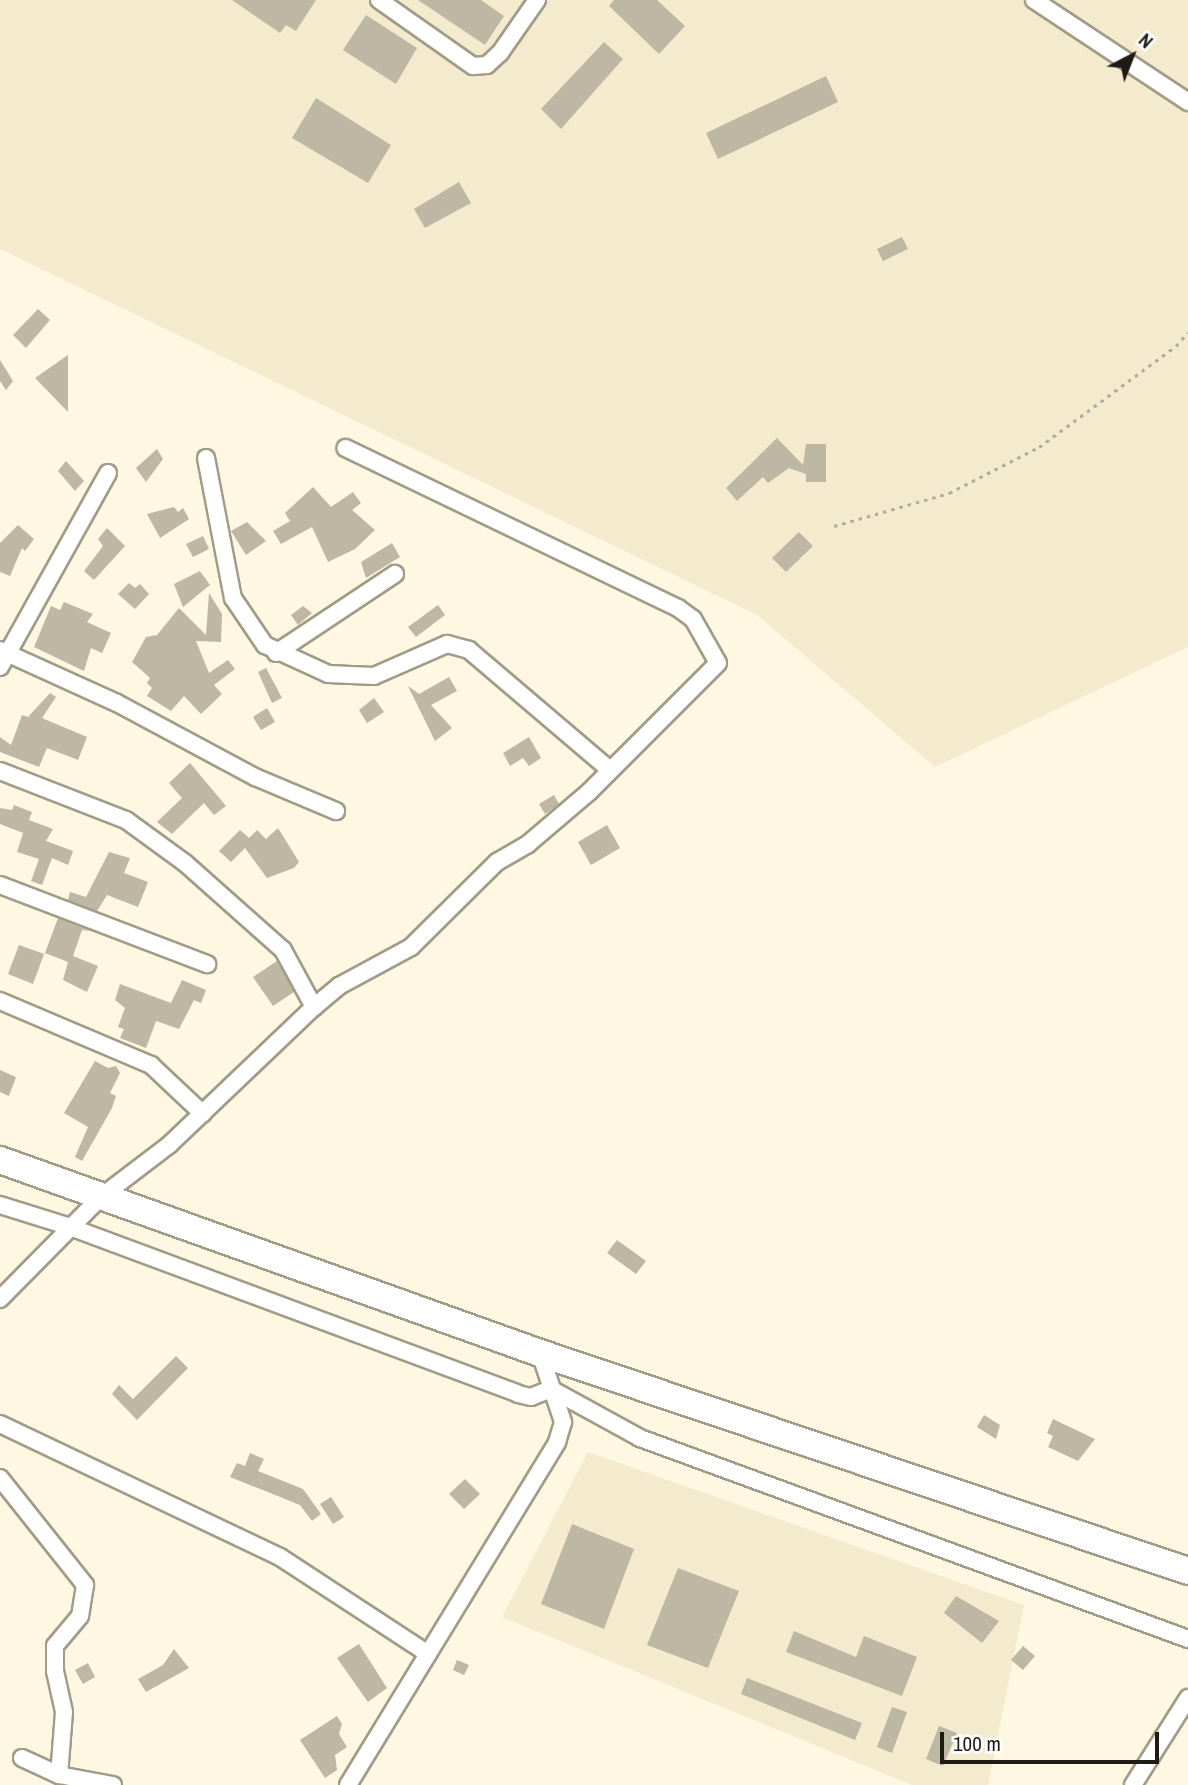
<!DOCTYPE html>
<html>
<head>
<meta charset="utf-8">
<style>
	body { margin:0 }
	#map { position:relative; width:1188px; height:1785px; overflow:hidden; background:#fef7e2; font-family:"Archivo Narrow",sans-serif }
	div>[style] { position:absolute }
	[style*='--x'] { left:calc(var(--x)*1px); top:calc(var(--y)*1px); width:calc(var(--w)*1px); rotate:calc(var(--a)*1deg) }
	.built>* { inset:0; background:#f4ebcf }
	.building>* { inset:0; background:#bdb7a3 }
	.path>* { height:2.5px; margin-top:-1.25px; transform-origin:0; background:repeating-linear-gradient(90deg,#b1ac9b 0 3.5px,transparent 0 8.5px) }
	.roads { filter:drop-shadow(2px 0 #a29b88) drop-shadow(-2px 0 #a29b88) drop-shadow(0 2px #a29b88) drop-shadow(0 -2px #a29b88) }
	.minor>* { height:16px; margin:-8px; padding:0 8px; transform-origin:8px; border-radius:8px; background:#fff }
	.trunk>* { height:26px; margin:-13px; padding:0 13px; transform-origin:13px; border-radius:13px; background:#fff }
	span { translate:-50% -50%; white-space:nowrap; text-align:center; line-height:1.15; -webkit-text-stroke:6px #fff; paint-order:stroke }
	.north { position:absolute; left:1097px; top:21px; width:70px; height:70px; -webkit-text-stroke:5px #fff; paint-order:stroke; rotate:42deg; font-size:19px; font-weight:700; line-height:28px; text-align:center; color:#1e1b14 }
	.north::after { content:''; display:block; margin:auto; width:24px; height:32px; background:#1e1b14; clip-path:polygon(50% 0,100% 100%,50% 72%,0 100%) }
	.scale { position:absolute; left:940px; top:1732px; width:219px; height:32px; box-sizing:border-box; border:4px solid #1e1b14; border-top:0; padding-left:9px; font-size:21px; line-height:24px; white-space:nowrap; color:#1e1b14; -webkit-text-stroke:5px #fff; paint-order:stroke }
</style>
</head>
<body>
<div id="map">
	<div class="built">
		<i style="clip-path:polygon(0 0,1188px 0,1188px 647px,935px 767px,757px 615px,0 249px)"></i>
		<i style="clip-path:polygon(588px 1452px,1024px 1605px,988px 1785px,912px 1785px,502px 1617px)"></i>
	</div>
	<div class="building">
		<i style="clip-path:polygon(232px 0,316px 0,296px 31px,286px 25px,280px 33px)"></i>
		<i style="clip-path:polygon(418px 0,481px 0,504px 16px,485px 45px)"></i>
		<i style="clip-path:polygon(614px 0,657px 0,685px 26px,659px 54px,609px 6px)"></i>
		<i style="clip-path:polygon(366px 15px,417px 48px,396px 84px,343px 50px)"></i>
		<i style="clip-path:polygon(604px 42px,623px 59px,561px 129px,541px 109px)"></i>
		<i style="clip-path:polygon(826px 76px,838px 102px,718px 159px,706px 133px)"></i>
		<i style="clip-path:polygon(316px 98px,391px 145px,368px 183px,292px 138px)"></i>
		<i style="clip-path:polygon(459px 182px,471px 203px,425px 228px,414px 209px)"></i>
		<i style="clip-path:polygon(902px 237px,908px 249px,883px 261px,877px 249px)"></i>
		<i style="clip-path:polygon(38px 309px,50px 320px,26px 348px,13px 335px)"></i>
		<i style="clip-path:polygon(68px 355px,68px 412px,35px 378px)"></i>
		<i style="clip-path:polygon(0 360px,13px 381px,6px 390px,0 381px)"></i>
		<i style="clip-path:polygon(777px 438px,803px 465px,806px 444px,826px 444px,826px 482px,806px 482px,806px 474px,789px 468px,768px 483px,763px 477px,737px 501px,726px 488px)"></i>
		<i style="clip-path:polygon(157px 449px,163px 459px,146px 482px,136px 468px)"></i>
		<i style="clip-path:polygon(66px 461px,84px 481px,75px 491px,58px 471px)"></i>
		<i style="clip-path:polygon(313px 487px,331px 507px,353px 492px,361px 503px,352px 510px,375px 530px,355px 549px,328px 562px,312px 527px,281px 544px,273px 531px,290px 521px,285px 513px)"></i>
		<i style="clip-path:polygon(174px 507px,178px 512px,183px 508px,189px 519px,160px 538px,147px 514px)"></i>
		<i style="clip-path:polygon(247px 522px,266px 541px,246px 555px,231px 531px)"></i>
		<i style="clip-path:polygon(18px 525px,34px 539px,25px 551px,22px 548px,10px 576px,0 572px,0 543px)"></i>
		<i style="clip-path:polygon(107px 528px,125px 546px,94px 580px,84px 571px,103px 546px,98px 539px)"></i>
		<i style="clip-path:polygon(799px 532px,813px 546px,786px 572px,772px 558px)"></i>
		<i style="clip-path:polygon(203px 536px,209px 549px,193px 557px,186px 544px)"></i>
		<i style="clip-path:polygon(392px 543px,400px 557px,366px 578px,361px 562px)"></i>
		<i style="clip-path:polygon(200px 571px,210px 585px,183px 607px,174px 584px)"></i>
		<i style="clip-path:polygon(129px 583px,135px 588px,140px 584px,149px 594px,135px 609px,118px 594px)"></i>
		<i style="clip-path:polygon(209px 593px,222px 614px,221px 642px,196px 641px,209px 673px,228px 660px,235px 669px,214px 685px,222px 694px,201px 714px,184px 696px,171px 711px,147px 696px,152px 688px,147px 683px,150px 678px,132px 662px,146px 637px,157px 635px,179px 608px,206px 635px)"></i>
		<i style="clip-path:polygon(64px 602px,93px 614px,87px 622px,111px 633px,102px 653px,91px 648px,84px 671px,34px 647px,51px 606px,60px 610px)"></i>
		<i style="clip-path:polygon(438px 605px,445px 615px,416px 637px,408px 627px)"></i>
		<i style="clip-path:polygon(303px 606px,312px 613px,298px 625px,291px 615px)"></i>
		<i style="clip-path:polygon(266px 668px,282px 698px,272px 703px,258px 672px)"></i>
		<i style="clip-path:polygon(449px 677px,457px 691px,431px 705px,452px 728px,435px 741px,408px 686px,419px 694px)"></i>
		<i style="clip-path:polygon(50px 693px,56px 697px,42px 718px,87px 737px,78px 760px,47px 748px,39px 767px,0 752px,0 737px,11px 745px,22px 715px,28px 717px)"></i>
		<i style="clip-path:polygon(374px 698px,384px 712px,367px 723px,359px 710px)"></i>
		<i style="clip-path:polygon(267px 708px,275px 722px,261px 730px,253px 717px)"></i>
		<i style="clip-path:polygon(529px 737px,541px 758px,529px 766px,523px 758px,510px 766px,503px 753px)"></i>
		<i style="clip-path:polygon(190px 763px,226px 806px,214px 815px,204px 803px,172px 834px,157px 822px,182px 798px,169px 783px)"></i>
		<i style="clip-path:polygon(554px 795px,559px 804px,545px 814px,539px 804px)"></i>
		<i style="clip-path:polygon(14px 805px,32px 812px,29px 820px,53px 829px,46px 841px,73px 851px,68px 865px,52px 858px,42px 885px,31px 881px,39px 859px,17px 852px,23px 833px,0 824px,0 808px,12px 810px)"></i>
		<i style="clip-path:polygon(607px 825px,620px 848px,591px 865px,578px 842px)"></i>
		<i style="clip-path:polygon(278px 828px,299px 862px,294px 868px,267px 878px,245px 848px,231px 862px,219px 851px,240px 830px,249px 838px,257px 830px,266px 839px)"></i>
		<i style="clip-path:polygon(109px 852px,130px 858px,124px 873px,148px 882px,138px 907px,107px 895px,97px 911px,68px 900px,70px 892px,86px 897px)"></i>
		<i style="clip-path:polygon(58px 918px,90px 931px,82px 930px,73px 956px,98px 966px,87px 992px,63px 980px,68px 962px,45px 953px)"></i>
		<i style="clip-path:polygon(19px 945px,44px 954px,33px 984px,8px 974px)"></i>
		<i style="clip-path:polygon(277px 961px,294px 992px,273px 1006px,253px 977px)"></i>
		<i style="clip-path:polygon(182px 980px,206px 990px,201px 1003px,194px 1000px,179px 1029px,156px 1021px,146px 1048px,120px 1038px,124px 1029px,118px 1027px,125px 1008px,115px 1000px,120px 984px,171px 1003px)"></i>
		<i style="clip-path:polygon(95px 1061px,108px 1068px,116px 1066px,120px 1073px,110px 1093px,116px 1096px,112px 1108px,82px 1161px,75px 1157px,88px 1127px,64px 1113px)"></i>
		<i style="clip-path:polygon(0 1070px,16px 1077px,9px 1096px,0 1092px)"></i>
		<i style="clip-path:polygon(617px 1240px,646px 1261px,636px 1274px,607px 1253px)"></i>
		<i style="clip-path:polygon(176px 1356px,188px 1368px,137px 1420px,112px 1394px,119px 1385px,133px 1399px)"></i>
		<i style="clip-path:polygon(984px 1415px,1000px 1425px,996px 1439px,977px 1427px)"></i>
		<i style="clip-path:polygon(1053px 1419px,1095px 1439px,1078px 1461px,1048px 1447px,1053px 1436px,1047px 1433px)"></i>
		<i style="clip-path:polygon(250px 1453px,264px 1459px,258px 1471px,303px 1489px,321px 1514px,312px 1521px,300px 1505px,230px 1477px,237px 1463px,245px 1466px)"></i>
		<i style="clip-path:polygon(465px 1479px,480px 1494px,464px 1509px,449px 1494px)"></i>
		<i style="clip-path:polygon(331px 1497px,344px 1517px,333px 1524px,320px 1504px)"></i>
		<i style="clip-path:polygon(572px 1524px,634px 1549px,604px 1629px,541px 1604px)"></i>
		<i style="clip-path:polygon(678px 1568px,739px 1591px,708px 1668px,647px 1645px)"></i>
		<i style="clip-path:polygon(956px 1596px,999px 1621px,982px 1643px,944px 1613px)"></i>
		<i style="clip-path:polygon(794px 1631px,856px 1657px,864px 1636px,917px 1657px,902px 1696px,786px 1652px)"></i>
		<i style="clip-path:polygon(359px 1644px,387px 1688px,368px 1702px,337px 1658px)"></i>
		<i style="clip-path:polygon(1023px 1646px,1035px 1656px,1023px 1670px,1011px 1660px)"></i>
		<i style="clip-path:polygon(174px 1649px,189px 1668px,146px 1692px,138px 1679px,163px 1665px)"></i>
		<i style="clip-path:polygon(457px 1660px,469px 1665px,464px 1675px,453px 1670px)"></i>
		<i style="clip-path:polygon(88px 1663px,95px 1677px,83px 1684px,75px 1670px)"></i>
		<i style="clip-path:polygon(747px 1678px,862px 1723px,855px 1740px,741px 1694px)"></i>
		<i style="clip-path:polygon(892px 1707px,907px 1712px,892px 1753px,877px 1747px)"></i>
		<i style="clip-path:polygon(337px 1716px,342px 1724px,339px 1734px,347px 1747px,335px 1755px,337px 1770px,325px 1778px,300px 1740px)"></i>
		<i style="clip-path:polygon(939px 1726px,957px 1733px,943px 1766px,926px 1759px)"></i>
	</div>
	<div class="path">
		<i style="--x:834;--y:526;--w:120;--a:-16"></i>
		<i style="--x:949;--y:493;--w:101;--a:-27.1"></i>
		<i style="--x:1039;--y:447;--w:170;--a:-36.4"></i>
		<i style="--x:1176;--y:346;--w:18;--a:-49"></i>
	</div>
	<div class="roads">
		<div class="minor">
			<i style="--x:379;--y:0;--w:115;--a:35.1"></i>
			<i style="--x:473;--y:66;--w:14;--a:-4"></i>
			<i style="--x:487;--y:65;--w:18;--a:-43"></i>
			<i style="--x:500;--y:53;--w:65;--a:-55.1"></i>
			<i style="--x:1034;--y:0;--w:185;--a:33.5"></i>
			<i style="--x:206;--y:458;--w:143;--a:79.1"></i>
			<i style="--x:233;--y:598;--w:57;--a:55.8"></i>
			<i style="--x:265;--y:645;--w:69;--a:24.7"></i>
			<i style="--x:328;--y:674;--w:46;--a:2.5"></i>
			<i style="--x:374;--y:676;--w:80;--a:-23.7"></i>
			<i style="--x:447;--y:644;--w:23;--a:15"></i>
			<i style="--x:469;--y:650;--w:185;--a:40.4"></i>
			<i style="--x:0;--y:650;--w:128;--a:24.4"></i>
			<i style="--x:117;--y:703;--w:157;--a:28.2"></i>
			<i style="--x:255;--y:777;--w:88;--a:22.8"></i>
			<i style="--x:276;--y:653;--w:143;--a:-33.6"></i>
			<i style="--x:0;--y:667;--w:222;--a:-60.9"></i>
			<i style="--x:0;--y:771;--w:135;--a:21.3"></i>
			<i style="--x:126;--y:820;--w:73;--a:36.1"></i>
			<i style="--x:185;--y:863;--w:131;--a:41.6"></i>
			<i style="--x:283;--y:950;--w:65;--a:61.5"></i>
			<i style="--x:0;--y:885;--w:222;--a:20.9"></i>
			<i style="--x:0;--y:1001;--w:164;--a:23"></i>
			<i style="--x:151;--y:1065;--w:71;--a:43.3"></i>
			<i style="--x:0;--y:1205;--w:73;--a:17.4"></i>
			<i style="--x:70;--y:1227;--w:478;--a:20.4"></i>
			<i style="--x:518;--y:1394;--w:13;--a:13"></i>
			<i style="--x:531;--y:1397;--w:22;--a:-22"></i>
			<i style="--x:551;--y:1389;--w:102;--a:28.8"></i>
			<i style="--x:640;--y:1438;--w:584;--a:20.14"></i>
			<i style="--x:0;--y:1299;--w:145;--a:-45.3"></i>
			<i style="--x:102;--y:1196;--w:84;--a:-37.3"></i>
			<i style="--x:169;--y:1145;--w:200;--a:-43.6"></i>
			<i style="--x:314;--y:1007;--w:33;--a:-40"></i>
			<i style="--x:339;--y:986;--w:82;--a:-28.4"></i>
			<i style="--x:411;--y:947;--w:121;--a:-44.7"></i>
			<i style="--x:497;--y:862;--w:36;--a:-30"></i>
			<i style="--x:528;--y:844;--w:80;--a:-40.4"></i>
			<i style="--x:589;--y:792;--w:182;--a:-45"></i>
			<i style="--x:718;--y:663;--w:51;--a:-119.6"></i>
			<i style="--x:693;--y:619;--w:19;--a:-144"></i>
			<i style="--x:678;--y:608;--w:369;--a:-154.3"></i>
			<i style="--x:0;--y:1424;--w:310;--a:25.4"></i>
			<i style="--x:280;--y:1557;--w:177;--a:33.2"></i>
			<i style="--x:0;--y:1478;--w:137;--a:51.5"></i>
			<i style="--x:85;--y:1585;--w:31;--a:99"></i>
			<i style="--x:80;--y:1616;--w:39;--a:130"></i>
			<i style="--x:55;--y:1646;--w:25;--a:90"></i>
			<i style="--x:55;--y:1671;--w:42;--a:77.6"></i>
			<i style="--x:64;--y:1712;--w:63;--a:94.5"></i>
			<i style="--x:22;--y:1758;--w:41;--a:24.7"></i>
			<i style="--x:59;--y:1775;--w:55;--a:10.5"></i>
			<i style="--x:348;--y:1785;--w:402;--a:-58.6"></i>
			<i style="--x:557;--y:1442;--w:21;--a:-73"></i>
			<i style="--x:563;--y:1422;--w:73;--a:-108.4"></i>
			<i style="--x:1133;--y:1785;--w:103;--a:-57.7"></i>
		</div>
		<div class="trunk">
			<i style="--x:0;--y:1160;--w:573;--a:19.67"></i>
			<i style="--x:540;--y:1353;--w:684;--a:18.59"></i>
		</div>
	</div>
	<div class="north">N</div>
	<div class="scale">100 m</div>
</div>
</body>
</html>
